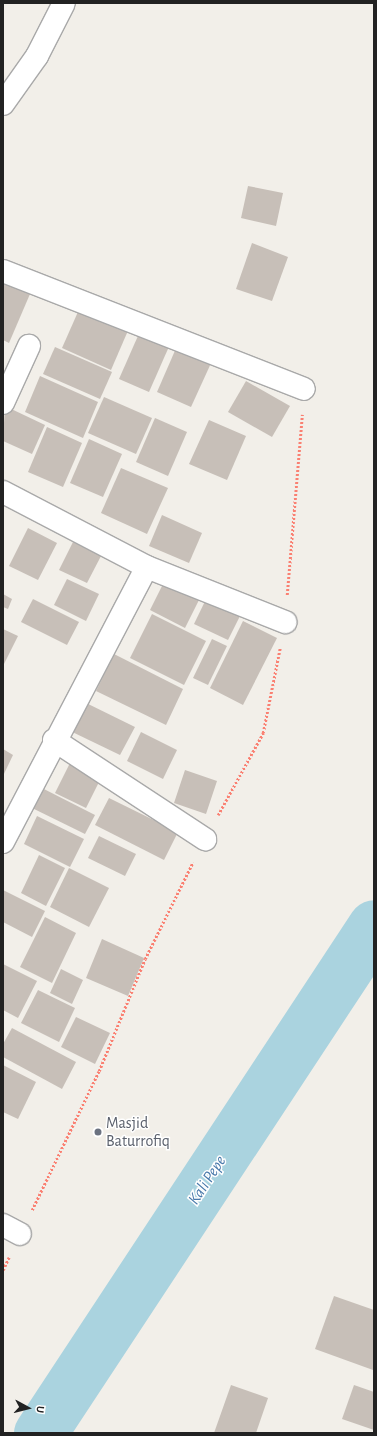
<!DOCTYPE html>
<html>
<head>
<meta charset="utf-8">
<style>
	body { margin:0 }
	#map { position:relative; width:377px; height:1436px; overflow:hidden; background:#f2efe9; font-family:"Alegreya Sans",sans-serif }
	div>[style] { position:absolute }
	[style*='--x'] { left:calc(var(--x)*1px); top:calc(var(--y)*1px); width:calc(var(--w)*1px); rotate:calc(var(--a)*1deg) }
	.river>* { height:53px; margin:-26.5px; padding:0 26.5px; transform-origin:26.5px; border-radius:26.5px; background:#aad3df }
	.building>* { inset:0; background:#c7bfb8 }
	.path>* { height:2.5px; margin-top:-1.25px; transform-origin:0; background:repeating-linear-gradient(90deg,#fa8072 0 2px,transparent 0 4px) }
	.roads { filter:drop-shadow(1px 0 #a9a9a9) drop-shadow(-1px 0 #a9a9a9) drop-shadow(0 1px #a9a9a9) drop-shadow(0 -1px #a9a9a9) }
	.minor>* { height:22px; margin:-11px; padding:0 11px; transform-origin:11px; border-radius:11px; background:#fff }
	.dots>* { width:11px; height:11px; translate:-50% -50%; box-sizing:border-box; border:2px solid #fff; border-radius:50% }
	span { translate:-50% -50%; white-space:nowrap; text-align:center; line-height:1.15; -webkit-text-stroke:3px #fff; paint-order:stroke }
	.worship-label { font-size:16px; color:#5b616d }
	.left { translate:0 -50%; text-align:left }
	.water-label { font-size:17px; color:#4a7aab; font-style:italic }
	.frame { position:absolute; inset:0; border:4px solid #222; pointer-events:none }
	.north { position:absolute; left:8px; top:1388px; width:40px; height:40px; -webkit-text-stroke:3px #fff; paint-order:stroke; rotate:97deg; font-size:11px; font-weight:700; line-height:16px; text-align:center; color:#222 }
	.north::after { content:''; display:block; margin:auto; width:14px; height:18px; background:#222; clip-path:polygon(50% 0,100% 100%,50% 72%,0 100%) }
</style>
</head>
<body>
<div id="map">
	<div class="river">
		<i style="--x:40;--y:1433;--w:607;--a:-56.62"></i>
	</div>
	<div class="building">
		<i style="clip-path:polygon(248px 186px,283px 193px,276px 226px,241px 218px)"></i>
		<i style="clip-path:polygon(252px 243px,288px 257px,272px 301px,236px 289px)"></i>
		<i style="clip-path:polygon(3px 281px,30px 294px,9px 343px,3px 340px)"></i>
		<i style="clip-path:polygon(81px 305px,130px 326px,111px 370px,62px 348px)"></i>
		<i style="clip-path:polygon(141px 329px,171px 342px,149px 392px,119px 379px)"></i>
		<i style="clip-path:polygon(177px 346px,212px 361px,191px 407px,157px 392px)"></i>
		<i style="clip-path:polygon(55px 347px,112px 372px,100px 399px,43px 374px)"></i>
		<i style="clip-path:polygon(40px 376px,98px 402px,83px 438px,25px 412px)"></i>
		<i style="clip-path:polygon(246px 381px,290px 406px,272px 437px,228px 412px)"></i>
		<i style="clip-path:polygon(104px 397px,152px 418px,136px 454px,88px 433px)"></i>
		<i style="clip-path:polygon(5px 406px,45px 425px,32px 454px,3px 441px)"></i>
		<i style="clip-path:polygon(155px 418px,187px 432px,168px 476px,136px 462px)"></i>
		<i style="clip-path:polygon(209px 420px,246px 436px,227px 480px,189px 464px)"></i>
		<i style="clip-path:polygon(47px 427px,82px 443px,63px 487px,28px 472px)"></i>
		<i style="clip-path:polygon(89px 439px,122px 454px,103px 497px,70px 483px)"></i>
		<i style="clip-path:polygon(121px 468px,168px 488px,147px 534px,101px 513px)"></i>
		<i style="clip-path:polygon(162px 515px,202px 533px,189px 563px,149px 546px)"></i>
		<i style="clip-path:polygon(28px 528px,57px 543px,38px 580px,9px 566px)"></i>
		<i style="clip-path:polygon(73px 542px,101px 556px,87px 583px,59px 570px)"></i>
		<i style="clip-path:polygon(166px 578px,201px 596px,185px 628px,150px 610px)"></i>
		<i style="clip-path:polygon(67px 579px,99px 594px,86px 621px,54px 605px)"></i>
		<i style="clip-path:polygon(209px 593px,243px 610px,228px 640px,194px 624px)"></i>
		<i style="clip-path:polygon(3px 594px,12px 599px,8px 609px,3px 607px)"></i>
		<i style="clip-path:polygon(33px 599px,79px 622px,67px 645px,21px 622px)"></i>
		<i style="clip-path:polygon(152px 614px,206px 641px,184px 685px,130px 658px)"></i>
		<i style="clip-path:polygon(243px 621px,277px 638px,243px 705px,210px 688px)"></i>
		<i style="clip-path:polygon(3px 629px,18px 636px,3px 666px)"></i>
		<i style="clip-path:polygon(212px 639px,227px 646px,208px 685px,193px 678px)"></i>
		<i style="clip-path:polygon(114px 654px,183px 689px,166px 725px,96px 691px)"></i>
		<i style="clip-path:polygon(78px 699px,135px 727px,120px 755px,64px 728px)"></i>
		<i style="clip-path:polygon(141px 732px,177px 750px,163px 779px,127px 761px)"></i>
		<i style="clip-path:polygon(3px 749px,13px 755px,3px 776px)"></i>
		<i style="clip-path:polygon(72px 759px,103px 774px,86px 808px,55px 793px)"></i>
		<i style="clip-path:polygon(185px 770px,217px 781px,206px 814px,174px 803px)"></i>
		<i style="clip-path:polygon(38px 786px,95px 815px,85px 834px,28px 806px)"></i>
		<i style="clip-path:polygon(109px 798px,178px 832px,164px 860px,95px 825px)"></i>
		<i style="clip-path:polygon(37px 816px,84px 839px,70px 867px,24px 844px)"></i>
		<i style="clip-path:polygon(99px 836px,136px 854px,125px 876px,88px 858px)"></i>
		<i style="clip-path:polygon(39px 855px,65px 868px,46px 906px,21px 893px)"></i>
		<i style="clip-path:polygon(69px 868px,109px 888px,89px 927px,50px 907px)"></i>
		<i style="clip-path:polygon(3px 890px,45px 911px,32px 937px,3px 922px)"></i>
		<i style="clip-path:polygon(45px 917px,76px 933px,52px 983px,20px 967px)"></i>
		<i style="clip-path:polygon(102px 939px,144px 958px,128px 996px,86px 978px)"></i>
		<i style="clip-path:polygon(3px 964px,37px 981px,18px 1018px,3px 1010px)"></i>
		<i style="clip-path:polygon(61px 969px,83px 980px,72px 1004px,50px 993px)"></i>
		<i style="clip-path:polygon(38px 990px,75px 1008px,59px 1042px,21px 1023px)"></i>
		<i style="clip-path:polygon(76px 1017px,110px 1033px,95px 1064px,61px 1047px)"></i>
		<i style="clip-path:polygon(12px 1028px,76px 1062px,62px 1089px,3px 1057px,3px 1044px)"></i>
		<i style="clip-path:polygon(3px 1065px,36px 1082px,18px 1119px,3px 1112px)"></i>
		<i style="clip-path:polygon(334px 1296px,374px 1310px,373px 1370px,315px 1349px)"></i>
		<i style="clip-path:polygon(231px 1385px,268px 1398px,256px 1433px,214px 1433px)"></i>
		<i style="clip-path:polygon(354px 1385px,374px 1392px,374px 1430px,342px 1419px)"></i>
	</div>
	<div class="path">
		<i style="--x:287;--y:595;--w:181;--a:-85.2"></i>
		<i style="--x:218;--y:815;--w:94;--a:-61.2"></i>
		<i style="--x:263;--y:733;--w:87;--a:-78.7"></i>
		<i style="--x:32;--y:1210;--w:154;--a:-64.3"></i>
		<i style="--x:99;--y:1071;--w:121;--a:-67.7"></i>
		<i style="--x:145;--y:959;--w:108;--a:-63.7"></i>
		<i style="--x:3;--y:1270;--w:14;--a:-65"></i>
	</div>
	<div class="roads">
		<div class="minor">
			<i style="--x:3;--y:104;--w:59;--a:-54.7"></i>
			<i style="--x:37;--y:56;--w:59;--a:-63"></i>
			<i style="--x:3;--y:271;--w:323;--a:21.4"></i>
			<i style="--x:3;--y:403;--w:63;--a:-65.5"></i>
			<i style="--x:3;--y:492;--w:162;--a:27.5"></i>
			<i style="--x:147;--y:567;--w:149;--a:21.7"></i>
			<i style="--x:54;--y:740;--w:181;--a:33.3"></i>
			<i style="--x:3;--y:842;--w:310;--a:-62.4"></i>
			<i style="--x:3;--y:1225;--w:19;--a:28"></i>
		</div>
	</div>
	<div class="dots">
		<i style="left:98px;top:1132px;background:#6b7280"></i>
	</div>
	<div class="worship-label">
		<span class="left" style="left:106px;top:1132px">Masjid<br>Baturrofiq</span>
	</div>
	<div class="water-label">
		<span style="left:207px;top:1180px;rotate:-57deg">Kali Pepe</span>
	</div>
	<div class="frame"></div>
	<div class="north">U</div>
</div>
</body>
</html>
